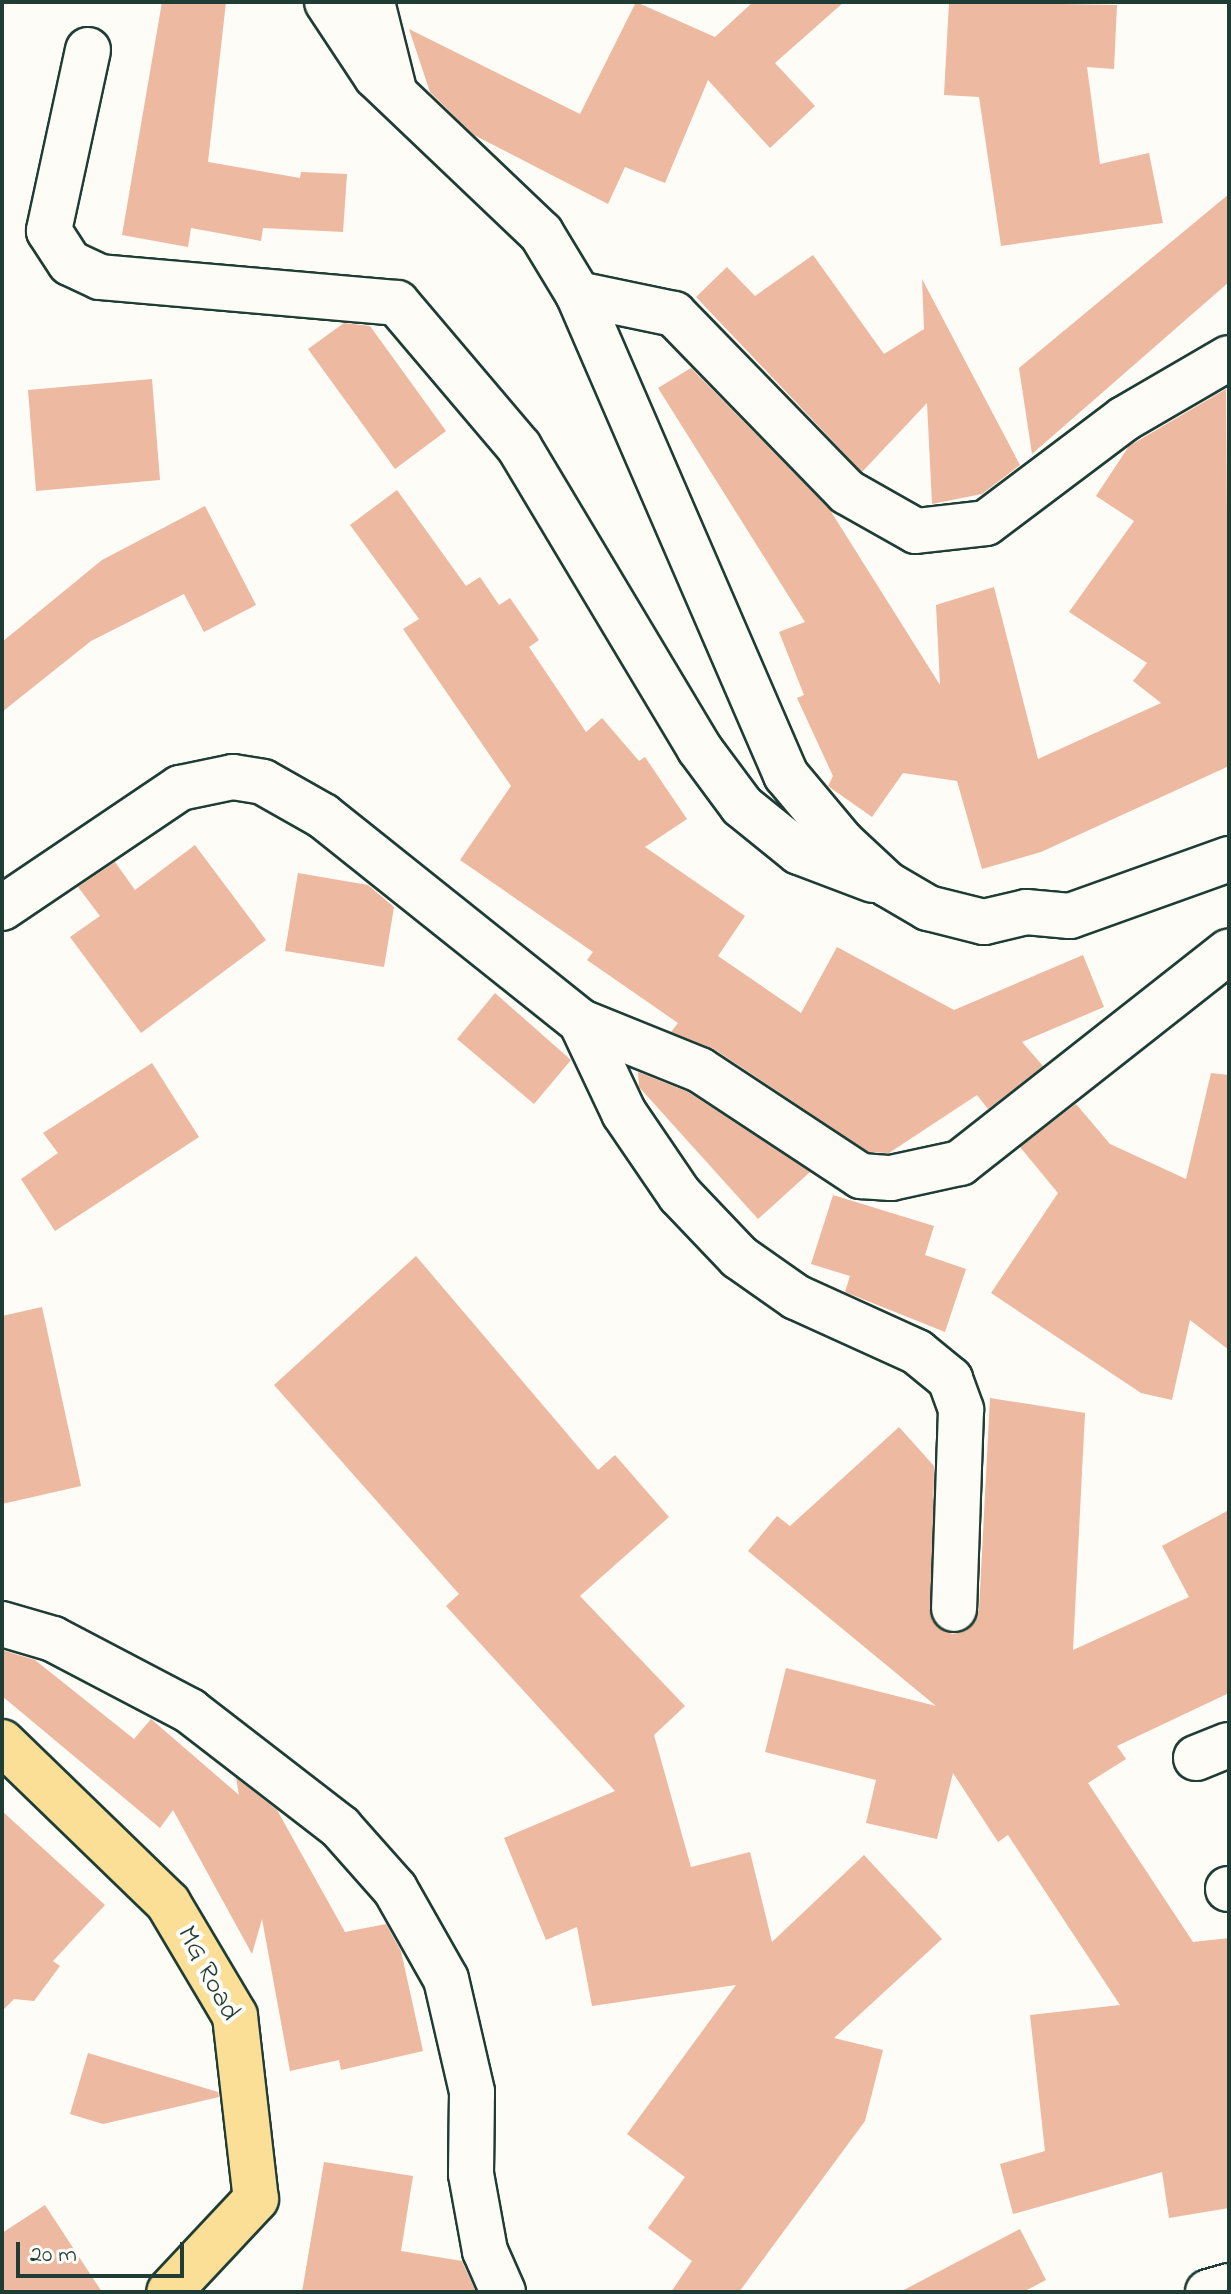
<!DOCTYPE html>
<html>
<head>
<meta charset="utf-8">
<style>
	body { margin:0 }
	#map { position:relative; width:1231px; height:2294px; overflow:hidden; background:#fdfcf7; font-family:"Indie Flower",sans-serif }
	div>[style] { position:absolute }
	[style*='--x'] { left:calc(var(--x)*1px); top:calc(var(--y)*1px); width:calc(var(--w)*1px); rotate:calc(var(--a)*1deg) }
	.building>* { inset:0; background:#edb9a0 }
	.roads { filter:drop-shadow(2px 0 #1f3d34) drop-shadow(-2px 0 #1f3d34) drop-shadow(0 2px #1f3d34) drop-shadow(0 -2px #1f3d34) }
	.street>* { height:44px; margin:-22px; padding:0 22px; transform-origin:22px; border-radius:22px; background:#fdfcf7 }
	.secondary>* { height:44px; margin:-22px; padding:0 22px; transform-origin:22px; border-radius:22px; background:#fdfcf7 }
	.primary>* { height:44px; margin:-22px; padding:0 22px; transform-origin:22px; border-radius:22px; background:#fbdf96 }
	span { translate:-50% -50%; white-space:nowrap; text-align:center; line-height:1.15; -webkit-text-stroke:8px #fdfcf7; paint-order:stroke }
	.street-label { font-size:28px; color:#1f3d34 }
	.frame { position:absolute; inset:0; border:4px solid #1f3d34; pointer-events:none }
	.scale { position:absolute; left:16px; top:2242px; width:168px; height:36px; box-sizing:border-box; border:4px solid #1f3d34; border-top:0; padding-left:10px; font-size:24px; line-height:28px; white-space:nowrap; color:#1f3d34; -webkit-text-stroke:6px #fdfcf7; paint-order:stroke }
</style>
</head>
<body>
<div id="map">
	<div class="building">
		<i style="clip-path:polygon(162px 2px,226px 2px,208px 162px,300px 178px,301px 172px,347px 174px,343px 232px,263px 228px,261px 241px,191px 228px,188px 247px,122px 235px)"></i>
		<i style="clip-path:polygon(636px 2px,715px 37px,753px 2px,844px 2px,775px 63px,815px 106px,770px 148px,708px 80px,665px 183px,625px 167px,608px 204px,474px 135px,430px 92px,409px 29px,580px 114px)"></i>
		<i style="clip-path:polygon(949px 2px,1117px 5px,1114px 69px,1087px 67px,1100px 164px,1149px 153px,1163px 223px,1001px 246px,979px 97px,944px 95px)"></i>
		<i style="clip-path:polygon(1229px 194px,1229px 282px,1032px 454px,1019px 368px)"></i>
		<i style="clip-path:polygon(813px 255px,884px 354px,924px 329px,922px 279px,1020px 465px,982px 494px,932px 504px,927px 403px,862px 472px,696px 297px,727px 267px,755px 296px)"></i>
		<i style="clip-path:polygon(344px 323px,370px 326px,446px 431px,395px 469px,308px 349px)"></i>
		<i style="clip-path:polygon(691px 368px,830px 510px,940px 685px,936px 605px,994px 587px,1038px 759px,1161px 703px,1133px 681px,1147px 663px,1069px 612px,1134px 521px,1096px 496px,1129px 446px,1226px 389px,1229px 766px,1041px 852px,982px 869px,957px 781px,903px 773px,872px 817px,828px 786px,833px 776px,797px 698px,804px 695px,779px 632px,805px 622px,658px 388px)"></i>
		<i style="clip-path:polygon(152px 379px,160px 480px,36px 491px,28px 390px)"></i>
		<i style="clip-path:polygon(397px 490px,466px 586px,480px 577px,499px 605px,510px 598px,539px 640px,529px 647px,586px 732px,602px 718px,639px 761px,645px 757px,687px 819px,645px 847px,745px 916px,718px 956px,801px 1013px,837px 947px,954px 1010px,1083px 955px,1104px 1007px,1022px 1042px,1043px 1066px,988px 1109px,977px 1095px,889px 1153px,869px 1152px,714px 1049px,671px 1032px,678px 1023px,587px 960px,593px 952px,460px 860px,511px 786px,403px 629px,419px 619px,350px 525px)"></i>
		<i style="clip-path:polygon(205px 506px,256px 605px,204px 632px,184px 594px,91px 641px,2px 712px,2px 642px,102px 560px)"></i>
		<i style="clip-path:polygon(195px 845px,266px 940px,141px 1033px,70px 937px,100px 916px,78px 887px,115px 862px,135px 890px)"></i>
		<i style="clip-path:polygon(298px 873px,368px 885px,394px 907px,384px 967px,285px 951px)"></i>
		<i style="clip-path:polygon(495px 993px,571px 1060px,534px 1104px,457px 1039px)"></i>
		<i style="clip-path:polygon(152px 1063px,199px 1137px,55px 1231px,21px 1179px,58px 1153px,43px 1133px)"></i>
		<i style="clip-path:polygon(638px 1072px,688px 1092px,810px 1172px,758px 1219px,639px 1087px)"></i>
		<i style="clip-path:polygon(1211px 1073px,1229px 1075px,1229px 1350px,1190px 1320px,1172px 1400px,1141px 1393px,991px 1293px,1058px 1193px,1020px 1147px,1076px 1104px,1110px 1144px,1186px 1179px)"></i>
		<i style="clip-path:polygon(835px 1189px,833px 1195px,934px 1226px,925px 1255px,966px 1269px,945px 1332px,845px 1292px,850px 1276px,811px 1264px)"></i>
		<i style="clip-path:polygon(416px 1256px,598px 1470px,615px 1455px,669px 1517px,580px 1596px,685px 1706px,654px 1735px,691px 1867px,750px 1852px,772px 1942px,864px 1855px,942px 1939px,834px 2038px,883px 2050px,865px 2121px,739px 2292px,671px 2292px,692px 2261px,648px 2228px,685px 2177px,627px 2134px,736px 1985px,592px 2006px,577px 1927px,546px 1940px,504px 1838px,615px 1791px,446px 1606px,459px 1594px,274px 1385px)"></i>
		<i style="clip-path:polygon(42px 1307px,81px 1486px,2px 1504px,2px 1316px)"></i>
		<i style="clip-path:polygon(990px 1398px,1085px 1413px,1073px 1650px,1189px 1597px,1162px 1546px,1229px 1510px,1229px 1693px,1117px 1746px,1126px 1759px,1088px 1783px,1193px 1942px,1229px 1938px,1229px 2208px,1169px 2218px,1162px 2172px,1013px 2214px,1000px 2164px,1045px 2151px,1030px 2015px,1120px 2005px,1008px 1835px,998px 1842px,953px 1773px,937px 1839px,866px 1823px,876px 1780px,765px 1752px,786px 1668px,936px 1706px,748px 1551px,777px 1516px,790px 1526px,899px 1427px,934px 1466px,932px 1620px,952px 1634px,966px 1631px,979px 1610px)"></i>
		<i style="clip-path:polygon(2px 1650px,35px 1660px,134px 1739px,151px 1719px,239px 1795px,236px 1778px,277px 1810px,345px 1932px,386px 1924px,401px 1951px,423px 2051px,341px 2070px,339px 2060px,290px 2071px,262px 1919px,252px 1954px,173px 1810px,160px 1828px,2px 1696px)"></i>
		<i style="clip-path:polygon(2px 1811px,105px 1905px,53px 1961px,60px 1966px,34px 2001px,14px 1999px,2px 2011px)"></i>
		<i style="clip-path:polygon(88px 2053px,218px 2092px,219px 2097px,103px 2124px,70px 2114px)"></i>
		<i style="clip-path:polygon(324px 2162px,413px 2176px,401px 2251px,462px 2261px,476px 2292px,302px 2292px)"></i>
		<i style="clip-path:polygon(45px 2205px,102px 2292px,2px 2292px,2px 2233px)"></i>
		<i style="clip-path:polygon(1020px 2229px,1046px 2280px,1023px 2292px,900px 2292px)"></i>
	</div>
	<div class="roads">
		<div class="street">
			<i style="--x:327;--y:2;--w:89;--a:56.5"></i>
			<i style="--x:376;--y:76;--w:228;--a:43.6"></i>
			<i style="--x:541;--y:233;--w:71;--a:58.8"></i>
			<i style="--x:578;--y:294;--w:524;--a:66.61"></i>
			<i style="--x:786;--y:775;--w:87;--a:50.1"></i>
			<i style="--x:842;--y:842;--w:62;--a:43"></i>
			<i style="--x:887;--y:884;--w:48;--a:30.3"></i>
			<i style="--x:928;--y:908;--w:58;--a:14"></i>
			<i style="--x:984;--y:922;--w:43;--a:-13.4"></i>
			<i style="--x:1026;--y:912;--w:44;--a:5.2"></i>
			<i style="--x:1070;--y:916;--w:169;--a:-19.7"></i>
			<i style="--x:372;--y:2;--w:87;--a:76"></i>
			<i style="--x:88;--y:50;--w:185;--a:102.2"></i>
			<i style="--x:49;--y:231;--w:38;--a:57"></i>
			<i style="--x:70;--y:263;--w:33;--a:25"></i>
			<i style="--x:100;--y:277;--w:298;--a:5"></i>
			<i style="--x:397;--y:303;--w:189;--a:49.7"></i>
			<i style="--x:519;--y:447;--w:351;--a:59.1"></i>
			<i style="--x:699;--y:748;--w:72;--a:53.4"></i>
			<i style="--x:742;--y:806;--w:73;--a:38.9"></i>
			<i style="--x:799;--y:852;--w:79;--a:20.7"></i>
			<i style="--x:578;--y:294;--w:98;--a:11.8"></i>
			<i style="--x:674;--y:314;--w:248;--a:45.8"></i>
			<i style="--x:847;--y:492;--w:79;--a:29.5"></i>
			<i style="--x:916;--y:531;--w:70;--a:-6.5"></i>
			<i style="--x:986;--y:523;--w:173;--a:-37"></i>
			<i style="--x:1124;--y:419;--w:121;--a:-30.2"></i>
			<i style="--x:2;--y:908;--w:215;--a:-34"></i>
			<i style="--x:180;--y:788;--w:54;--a:-11.7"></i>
			<i style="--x:233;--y:777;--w:30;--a:9"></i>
			<i style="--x:263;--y:782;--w:69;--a:29.5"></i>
			<i style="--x:323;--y:816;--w:330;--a:38.6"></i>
			<i style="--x:581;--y:1022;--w:128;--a:22"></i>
			<i style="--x:700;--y:1070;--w:193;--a:33.4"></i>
			<i style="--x:861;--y:1176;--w:30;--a:4"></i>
			<i style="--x:891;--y:1178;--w:71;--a:-12.3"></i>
			<i style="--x:960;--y:1163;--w:342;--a:-38.2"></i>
			<i style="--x:581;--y:1022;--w:101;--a:64.7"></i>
			<i style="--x:624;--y:1113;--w:99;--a:55.7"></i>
			<i style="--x:680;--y:1195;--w:86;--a:46.4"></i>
			<i style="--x:739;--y:1257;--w:70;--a:35.1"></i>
			<i style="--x:796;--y:1297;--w:133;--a:24.4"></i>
			<i style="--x:917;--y:1352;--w:43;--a:39.3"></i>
			<i style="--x:950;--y:1379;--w:33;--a:70"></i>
			<i style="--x:961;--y:1410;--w:199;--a:92"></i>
			<i style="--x:1196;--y:1758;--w:35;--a:-22"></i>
			<i style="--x:1228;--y:1889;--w:1;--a:0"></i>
			<i style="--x:1208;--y:2292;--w:22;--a:-16"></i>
		</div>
		<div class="secondary">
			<i style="--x:2;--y:1624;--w:53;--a:16.4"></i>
			<i style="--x:53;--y:1639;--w:155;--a:27.7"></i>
			<i style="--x:190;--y:1711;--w:190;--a:37.7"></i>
			<i style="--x:340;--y:1827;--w:83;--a:48.4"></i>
			<i style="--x:395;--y:1889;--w:103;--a:60.5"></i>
			<i style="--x:446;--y:1979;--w:116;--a:77"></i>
			<i style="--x:472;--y:2092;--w:82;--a:90.7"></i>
			<i style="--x:471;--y:2174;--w:78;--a:79.7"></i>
			<i style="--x:485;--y:2251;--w:45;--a:66.3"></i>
		</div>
		<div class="primary">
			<i style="--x:2;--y:1742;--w:231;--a:44.1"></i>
			<i style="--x:168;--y:1903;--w:131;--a:59.3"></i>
			<i style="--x:235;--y:2016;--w:184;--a:83.5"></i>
			<i style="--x:256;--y:2199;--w:127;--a:133.1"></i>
		</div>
	</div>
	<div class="street-label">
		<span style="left:207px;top:1974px;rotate:62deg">MG Road</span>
	</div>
	<div class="frame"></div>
	<div class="scale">20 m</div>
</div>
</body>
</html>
